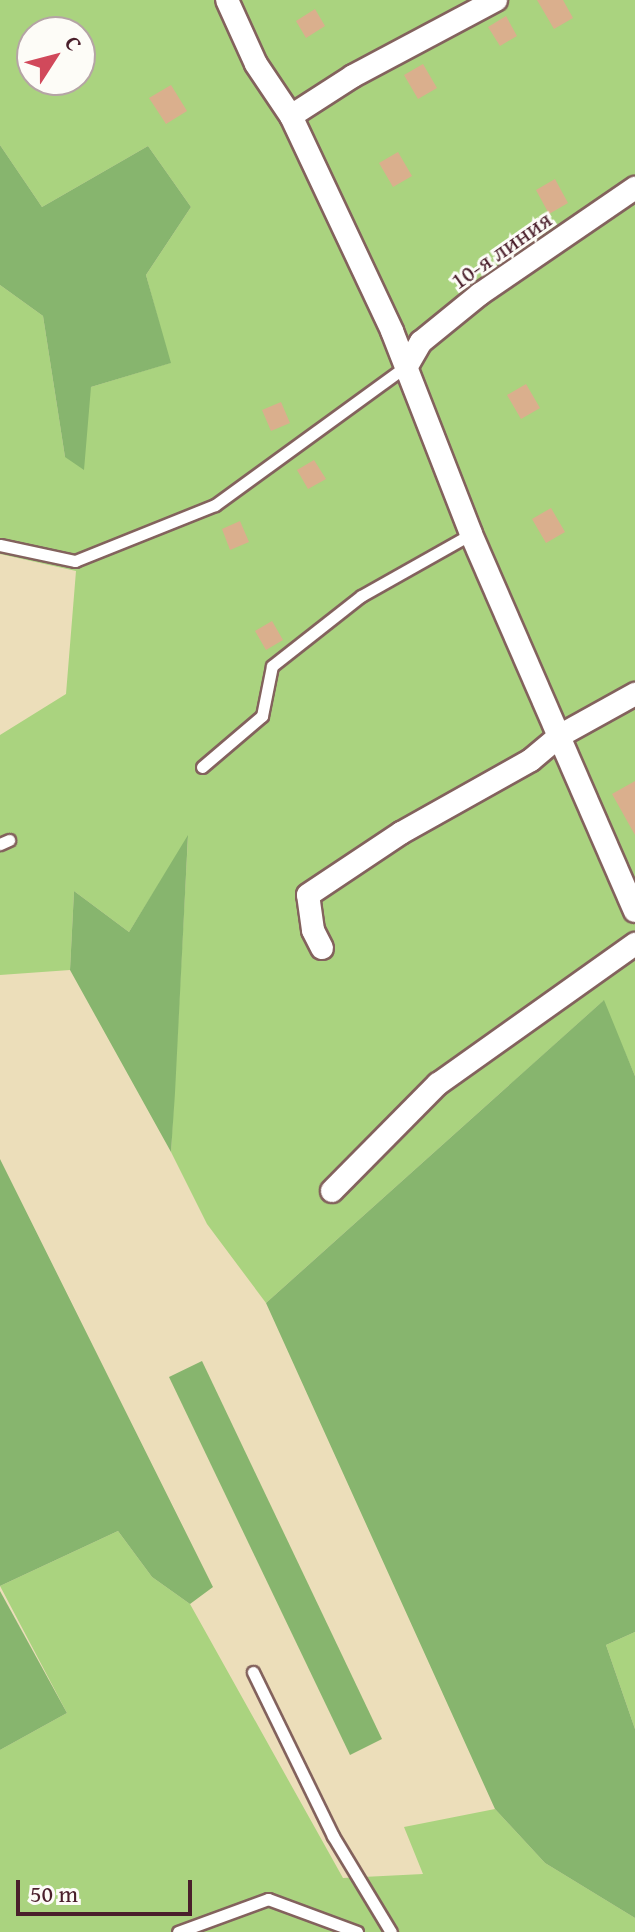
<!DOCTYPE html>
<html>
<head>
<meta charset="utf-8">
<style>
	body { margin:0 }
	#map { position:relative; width:635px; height:1932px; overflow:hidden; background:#ecdeba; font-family:"Gentium Book Plus",serif }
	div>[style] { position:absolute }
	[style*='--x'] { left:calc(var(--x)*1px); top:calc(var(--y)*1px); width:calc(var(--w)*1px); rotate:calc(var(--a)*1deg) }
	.green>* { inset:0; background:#aad37f }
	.forest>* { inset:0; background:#87b56e }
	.building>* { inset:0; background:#daaf8d }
	.roads { filter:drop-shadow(2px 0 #83625d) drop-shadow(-2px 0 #83625d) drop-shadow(0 2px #83625d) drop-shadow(0 -2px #83625d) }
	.lane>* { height:11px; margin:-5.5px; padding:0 5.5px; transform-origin:5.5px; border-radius:5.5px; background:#fff }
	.street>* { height:22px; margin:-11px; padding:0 11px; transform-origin:11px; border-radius:11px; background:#fff }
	span { translate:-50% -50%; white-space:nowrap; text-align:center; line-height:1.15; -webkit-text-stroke:6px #fdfcf7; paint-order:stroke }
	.street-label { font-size:24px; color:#4a1f2b }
	.north { position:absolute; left:16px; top:16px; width:80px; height:80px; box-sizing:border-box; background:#fdfcf7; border:2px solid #b5a4a5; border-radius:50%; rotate:54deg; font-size:22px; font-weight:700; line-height:32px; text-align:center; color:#4a1f2b }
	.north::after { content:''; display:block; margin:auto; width:28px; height:36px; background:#d1495b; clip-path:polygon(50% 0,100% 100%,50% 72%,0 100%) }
	.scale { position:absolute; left:16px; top:1880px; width:176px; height:36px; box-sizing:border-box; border:4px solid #4a1f2b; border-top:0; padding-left:10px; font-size:24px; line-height:28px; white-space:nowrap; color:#4a1f2b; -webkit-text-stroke:6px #fdfcf7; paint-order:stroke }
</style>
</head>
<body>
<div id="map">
	<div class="green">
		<i style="clip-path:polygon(evenodd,0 0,635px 0,635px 1076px,603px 1001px,266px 1303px,207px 1224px,171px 1152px,188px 837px,129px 932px,74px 891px,70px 970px,0 975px,0 735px,66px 694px,76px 571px,0 554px,0 285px,43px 316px,65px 457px,91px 387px,170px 363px,146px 275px,191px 207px,148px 146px,42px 207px,0 145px,0 0,32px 32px,80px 32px,80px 80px,32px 80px,32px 32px)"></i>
		<i style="clip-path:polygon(118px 1531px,152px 1577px,190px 1604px,343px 1878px,423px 1874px,404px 1827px,495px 1809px,545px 1863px,635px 1918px,635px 1932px,0 1932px,0 1750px,67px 1713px,0 1586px)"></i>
		<i style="clip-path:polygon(635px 1632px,635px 1729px,606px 1645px)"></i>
	</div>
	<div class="forest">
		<i style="clip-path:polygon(0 145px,42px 207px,148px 146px,191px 207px,146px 275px,171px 363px,91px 387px,84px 470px,65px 457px,43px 316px,0 285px)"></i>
		<i style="clip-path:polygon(188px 835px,175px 1093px,171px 1152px,70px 970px,74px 891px,129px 932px)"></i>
		<i style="clip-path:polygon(604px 1000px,635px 1076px,635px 1632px,606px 1645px,635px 1729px,635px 1918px,545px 1863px,495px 1809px,266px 1303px)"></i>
		<i style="clip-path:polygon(0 1159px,213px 1587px,190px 1604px,152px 1577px,118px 1531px,0 1586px)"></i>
		<i style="clip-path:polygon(202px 1361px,382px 1739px,350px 1755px,169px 1377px)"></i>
		<i style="clip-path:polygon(0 1591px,67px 1713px,0 1750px)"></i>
	</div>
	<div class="building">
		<i style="clip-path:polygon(537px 0,563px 0,573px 18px,554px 29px)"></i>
		<i style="clip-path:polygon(315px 9px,325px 26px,306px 38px,296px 21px)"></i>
		<i style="clip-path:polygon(506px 16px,517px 36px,500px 46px,488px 27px)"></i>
		<i style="clip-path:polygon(423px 64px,437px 88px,418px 99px,404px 75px)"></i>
		<i style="clip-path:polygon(171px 85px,187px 111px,166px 124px,149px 98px)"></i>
		<i style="clip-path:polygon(398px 152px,412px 176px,393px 187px,379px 163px)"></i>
		<i style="clip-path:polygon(555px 179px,568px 203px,549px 214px,536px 190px)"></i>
		<i style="clip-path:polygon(526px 384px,540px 408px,521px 419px,507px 395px)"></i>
		<i style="clip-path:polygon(281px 402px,290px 423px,271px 431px,262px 410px)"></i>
		<i style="clip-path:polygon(314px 460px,326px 479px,308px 489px,297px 470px)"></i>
		<i style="clip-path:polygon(551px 508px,565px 532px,546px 543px,532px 519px)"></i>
		<i style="clip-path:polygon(240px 521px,249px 542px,230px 550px,222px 529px)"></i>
		<i style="clip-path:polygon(272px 621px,283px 640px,266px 650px,255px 631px)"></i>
		<i style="clip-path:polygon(635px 781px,635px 835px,612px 794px)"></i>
	</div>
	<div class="roads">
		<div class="lane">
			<i style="--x:0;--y:545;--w:77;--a:12"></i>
			<i style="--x:75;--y:561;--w:151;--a:-21.8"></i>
			<i style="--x:215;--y:505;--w:236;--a:-36"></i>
			<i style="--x:202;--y:767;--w:79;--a:-40.4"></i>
			<i style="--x:262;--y:716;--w:51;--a:-78.7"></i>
			<i style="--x:272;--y:666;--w:113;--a:-38.2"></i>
			<i style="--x:361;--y:596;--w:126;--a:-29.4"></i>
			<i style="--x:0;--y:844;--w:10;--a:-24"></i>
			<i style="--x:253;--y:1672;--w:182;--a:64"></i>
			<i style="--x:333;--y:1836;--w:112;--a:58.9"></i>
			<i style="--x:178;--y:1932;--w:96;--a:-20.1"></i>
			<i style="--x:268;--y:1899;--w:95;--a:20.3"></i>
		</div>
		<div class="street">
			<i style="--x:227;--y:0;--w:70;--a:65.6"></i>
			<i style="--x:256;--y:64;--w:63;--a:56.1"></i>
			<i style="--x:291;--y:116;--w:238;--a:64.8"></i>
			<i style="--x:392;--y:331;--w:218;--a:68.7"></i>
			<i style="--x:471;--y:534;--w:411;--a:66.5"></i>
			<i style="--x:291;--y:116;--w:74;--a:-32.8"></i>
			<i style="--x:353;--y:76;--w:162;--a:-28"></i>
			<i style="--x:407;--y:366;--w:28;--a:-60"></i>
			<i style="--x:421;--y:342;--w:76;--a:-39.1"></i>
			<i style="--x:480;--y:294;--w:188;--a:-34.4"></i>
			<i style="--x:322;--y:948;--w:20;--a:-117"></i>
			<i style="--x:313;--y:930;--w:35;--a:-98"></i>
			<i style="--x:308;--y:895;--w:112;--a:-33.7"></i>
			<i style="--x:401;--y:833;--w:149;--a:-29.3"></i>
			<i style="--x:531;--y:760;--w:39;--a:-40"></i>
			<i style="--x:561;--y:735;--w:85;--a:-29"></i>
			<i style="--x:332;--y:1191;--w:151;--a:-45.3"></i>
			<i style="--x:438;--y:1084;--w:242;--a:-35.4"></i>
		</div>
	</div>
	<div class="street-label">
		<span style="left:501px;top:250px;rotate:-35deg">10-я линия</span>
	</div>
	<div class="north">С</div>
	<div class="scale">50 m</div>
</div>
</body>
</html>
